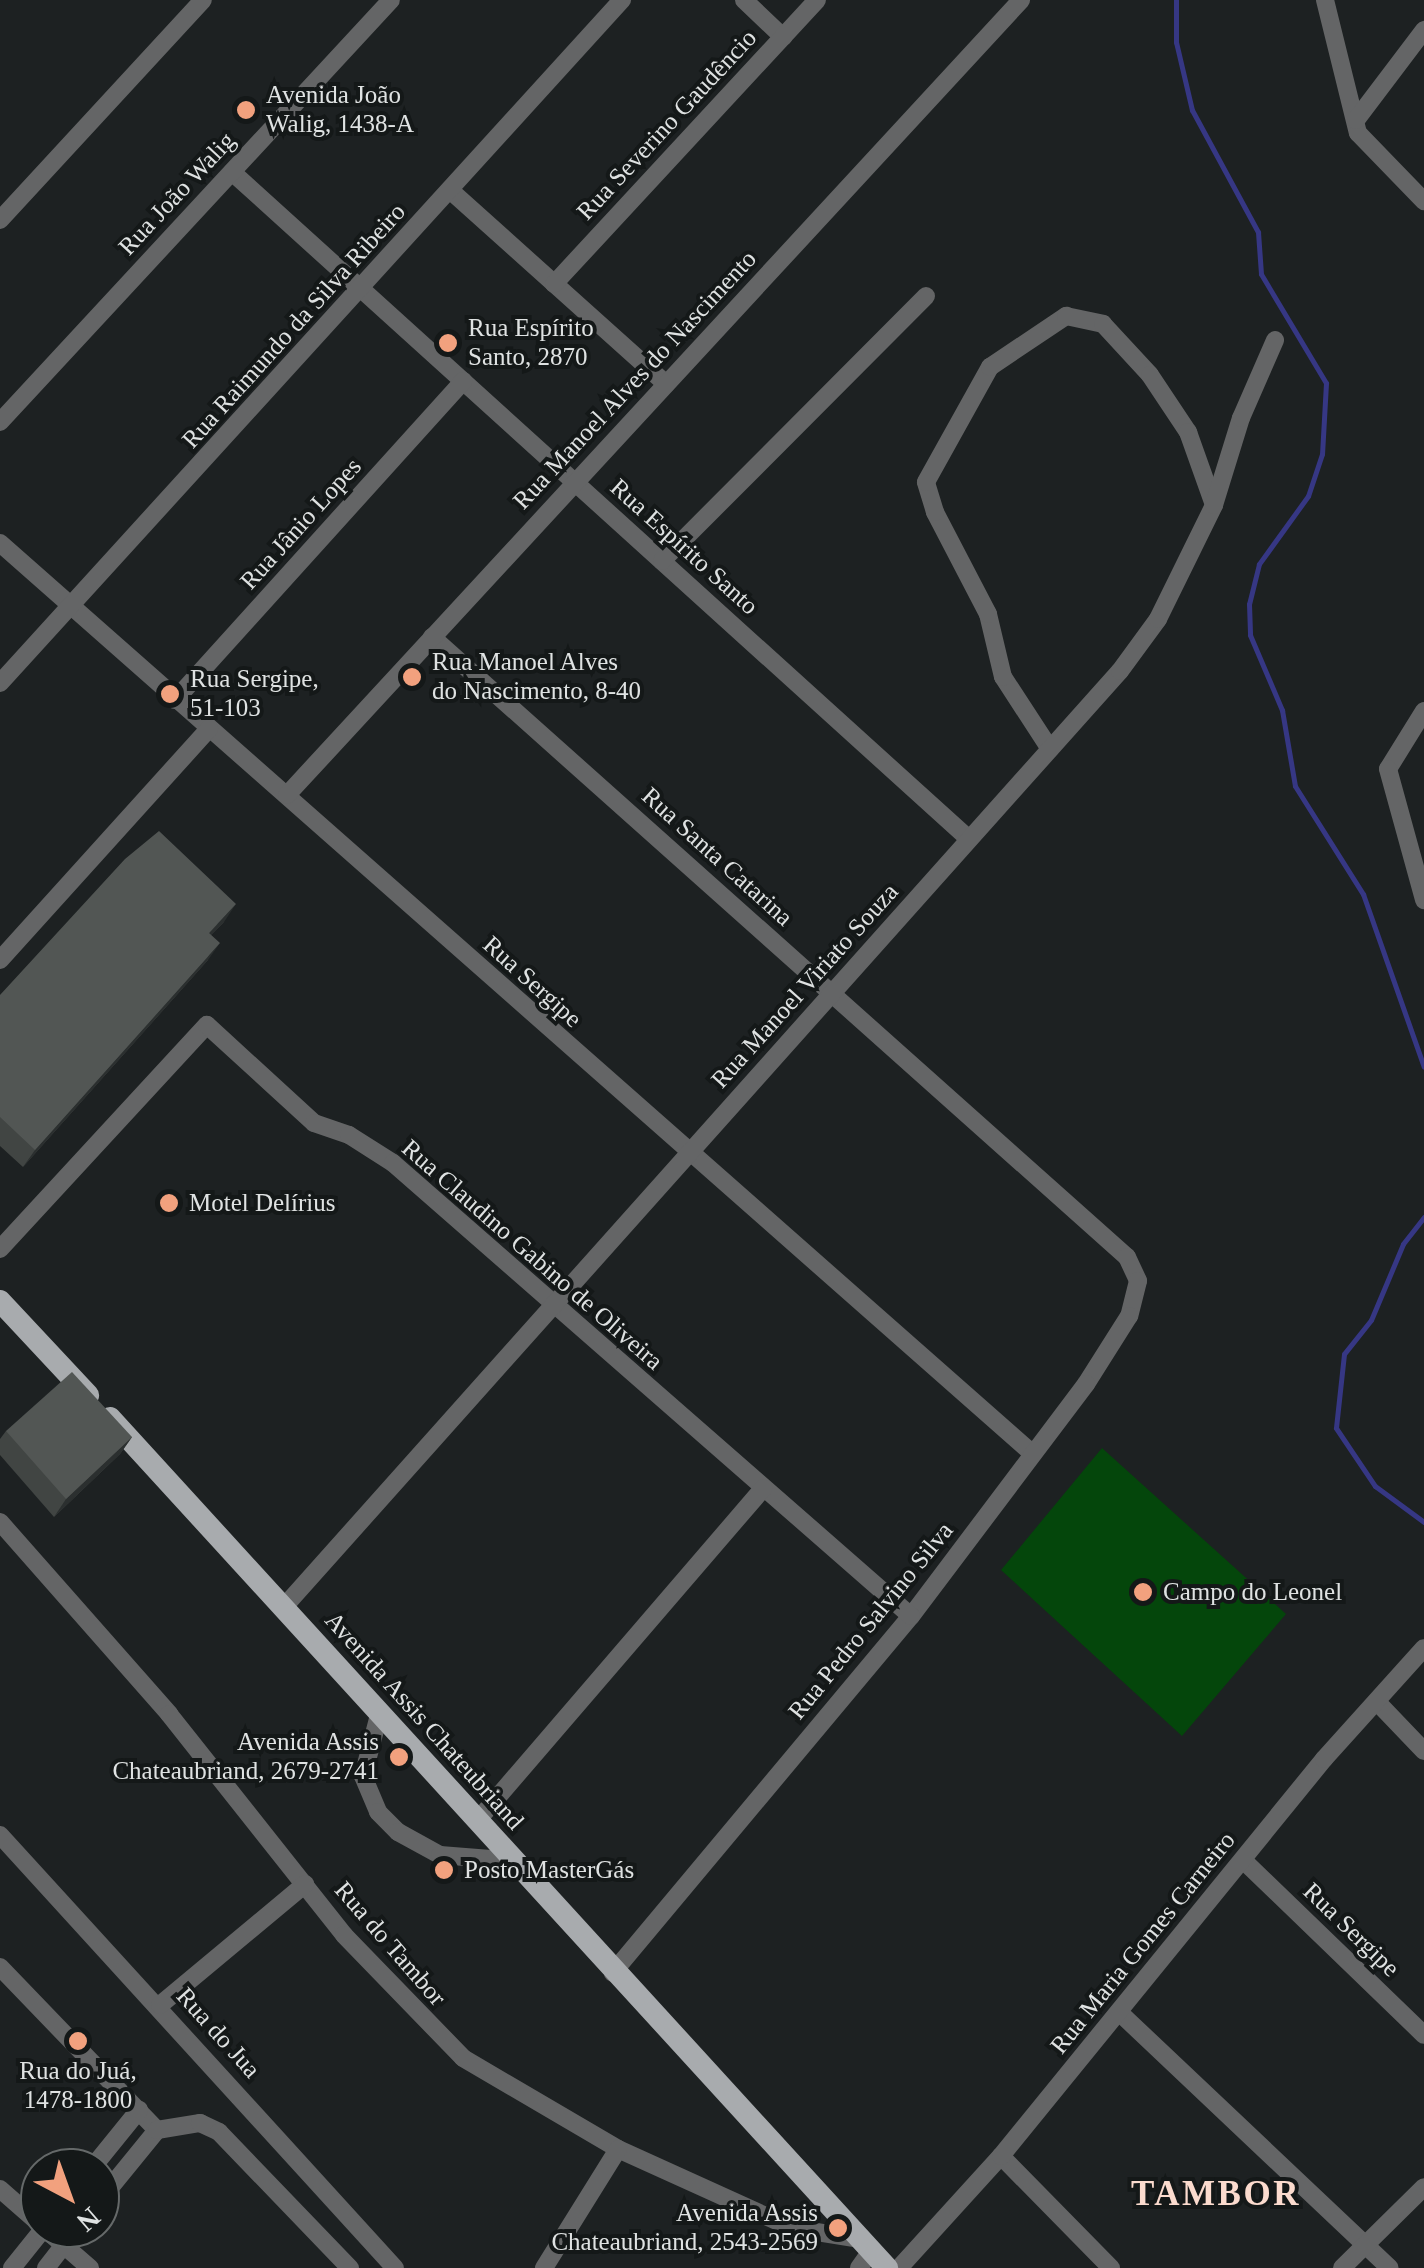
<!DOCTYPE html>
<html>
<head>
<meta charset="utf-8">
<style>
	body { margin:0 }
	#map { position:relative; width:1424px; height:2268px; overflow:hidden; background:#1d2122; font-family:"Times New Roman",serif }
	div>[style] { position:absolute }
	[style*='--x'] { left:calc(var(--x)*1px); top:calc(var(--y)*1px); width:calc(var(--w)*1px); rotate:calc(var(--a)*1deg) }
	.green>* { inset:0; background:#04460b }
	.stream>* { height:5px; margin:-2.5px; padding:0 2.5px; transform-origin:2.5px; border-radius:2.5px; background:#363784 }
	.minor>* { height:18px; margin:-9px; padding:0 9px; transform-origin:9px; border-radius:9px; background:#646566 }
	.major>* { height:22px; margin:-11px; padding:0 11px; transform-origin:11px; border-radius:11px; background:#a8abae }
	.wall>* { inset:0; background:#414543 }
	.shaded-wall>* { inset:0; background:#2b2f2f }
	.building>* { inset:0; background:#525654 }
	.dots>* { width:28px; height:28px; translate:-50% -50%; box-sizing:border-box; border:5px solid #141818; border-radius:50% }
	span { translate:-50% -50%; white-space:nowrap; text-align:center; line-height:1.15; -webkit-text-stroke:8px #141818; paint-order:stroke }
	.poi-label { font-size:25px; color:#dfe2e2 }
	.left { translate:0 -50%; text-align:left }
	.right { translate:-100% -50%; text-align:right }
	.street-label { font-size:25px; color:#dfe2e2 }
	.district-label { font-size:35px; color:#fbdbce; font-weight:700; letter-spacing:2.5px }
	.north { position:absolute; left:20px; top:2148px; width:100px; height:100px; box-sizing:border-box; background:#141818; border:2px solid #656969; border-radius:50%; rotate:139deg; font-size:28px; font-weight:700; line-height:40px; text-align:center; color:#dfe2e2 }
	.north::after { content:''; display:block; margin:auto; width:35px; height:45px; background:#f2a17e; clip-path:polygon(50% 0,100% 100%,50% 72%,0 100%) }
</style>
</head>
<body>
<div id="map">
	<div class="green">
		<i style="clip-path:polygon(1102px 1448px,1286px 1614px,1182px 1736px,1001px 1570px)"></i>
	</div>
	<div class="stream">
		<i style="--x:1176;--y:0;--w:42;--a:90"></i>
		<i style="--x:1176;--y:42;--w:70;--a:76.8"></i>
		<i style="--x:1192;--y:110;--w:139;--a:61.6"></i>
		<i style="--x:1258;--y:232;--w:42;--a:85.9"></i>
		<i style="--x:1261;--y:274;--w:127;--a:59.2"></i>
		<i style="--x:1326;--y:383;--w:71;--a:93.2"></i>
		<i style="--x:1322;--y:454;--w:44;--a:108.4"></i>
		<i style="--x:1308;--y:496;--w:84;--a:125.8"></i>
		<i style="--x:1259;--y:564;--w:41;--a:104"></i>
		<i style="--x:1249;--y:604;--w:31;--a:88"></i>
		<i style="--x:1250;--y:635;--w:82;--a:66.9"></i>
		<i style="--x:1282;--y:710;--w:77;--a:80.3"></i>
		<i style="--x:1295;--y:786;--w:128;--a:57.8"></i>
		<i style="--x:1363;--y:894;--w:183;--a:70.6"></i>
		<i style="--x:1424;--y:1217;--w:34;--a:128"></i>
		<i style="--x:1403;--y:1244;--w:82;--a:112.8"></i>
		<i style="--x:1371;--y:1320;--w:43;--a:128.5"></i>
		<i style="--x:1344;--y:1354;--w:74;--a:96.2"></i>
		<i style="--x:1336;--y:1428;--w:70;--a:56.1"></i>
		<i style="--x:1375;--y:1486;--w:61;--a:36.3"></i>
	</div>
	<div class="minor">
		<i style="--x:744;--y:0;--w:54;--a:43.5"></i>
		<i style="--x:1325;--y:0;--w:137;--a:76.1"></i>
		<i style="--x:1358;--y:133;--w:95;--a:45.9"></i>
		<i style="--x:1356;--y:120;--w:113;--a:-52.9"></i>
		<i style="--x:232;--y:172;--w:994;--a:42.15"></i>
		<i style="--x:451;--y:191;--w:289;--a:41.9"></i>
		<i style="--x:0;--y:220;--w:299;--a:-47.3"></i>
		<i style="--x:554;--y:284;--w:387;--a:-47.2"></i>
		<i style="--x:0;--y:422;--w:575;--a:-47.18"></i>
		<i style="--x:0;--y:543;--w:1377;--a:41.41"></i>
		<i style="--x:662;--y:561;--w:374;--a:-45.1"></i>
		<i style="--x:432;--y:637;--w:931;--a:41.74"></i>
		<i style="--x:1127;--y:1257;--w:26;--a:65"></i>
		<i style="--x:1138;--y:1281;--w:36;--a:104"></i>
		<i style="--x:1129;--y:1316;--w:80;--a:122.3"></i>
		<i style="--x:1086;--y:1384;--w:291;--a:127"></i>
		<i style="--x:911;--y:1616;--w:465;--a:129.9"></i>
		<i style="--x:0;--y:683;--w:924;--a:-47.68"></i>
		<i style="--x:175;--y:700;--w:430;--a:-47.9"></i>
		<i style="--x:1424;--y:711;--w:68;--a:121.8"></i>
		<i style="--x:1388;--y:769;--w:136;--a:74.6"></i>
		<i style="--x:1050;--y:749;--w:86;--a:-123.1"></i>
		<i style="--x:1003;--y:677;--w:65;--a:-103.4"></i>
		<i style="--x:988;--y:614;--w:115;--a:-117.5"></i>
		<i style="--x:935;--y:512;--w:31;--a:-107"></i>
		<i style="--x:926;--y:482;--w:132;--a:-60.9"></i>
		<i style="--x:990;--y:367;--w:92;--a:-33.9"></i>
		<i style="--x:1066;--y:316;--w:38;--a:12"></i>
		<i style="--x:1103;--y:324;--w:69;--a:47.3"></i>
		<i style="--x:1150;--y:375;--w:69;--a:56.3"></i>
		<i style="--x:1188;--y:432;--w:77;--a:70.4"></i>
		<i style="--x:287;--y:795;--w:1082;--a:-47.28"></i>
		<i style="--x:0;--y:960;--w:312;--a:-47.9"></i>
		<i style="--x:0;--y:1249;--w:305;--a:-47.3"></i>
		<i style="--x:207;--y:1025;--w:145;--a:42.5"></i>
		<i style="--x:314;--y:1123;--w:37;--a:19"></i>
		<i style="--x:349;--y:1135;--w:52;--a:32.5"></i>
		<i style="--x:393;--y:1163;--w:688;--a:41.17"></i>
		<i style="--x:0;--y:1522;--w:256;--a:48.6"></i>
		<i style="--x:169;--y:1714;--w:282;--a:51.6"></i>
		<i style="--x:344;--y:1935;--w:171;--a:45.9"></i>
		<i style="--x:463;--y:2058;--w:180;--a:30.4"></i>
		<i style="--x:618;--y:2149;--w:191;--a:24.4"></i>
		<i style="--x:792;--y:2228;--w:68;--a:9.3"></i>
		<i style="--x:283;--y:1608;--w:1256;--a:-48.23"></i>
		<i style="--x:1120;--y:671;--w:64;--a:-53.8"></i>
		<i style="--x:1158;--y:619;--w:127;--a:-63.8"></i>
		<i style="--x:1214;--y:505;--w:91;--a:-72.8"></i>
		<i style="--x:1241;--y:418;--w:85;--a:-66.4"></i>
		<i style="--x:1379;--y:1704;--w:65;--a:46.2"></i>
		<i style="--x:379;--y:1715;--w:63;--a:104.7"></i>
		<i style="--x:363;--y:1776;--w:39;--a:67"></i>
		<i style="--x:378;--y:1812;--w:28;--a:45"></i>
		<i style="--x:398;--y:1832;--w:48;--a:28.7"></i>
		<i style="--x:440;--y:1855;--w:74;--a:4.6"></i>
		<i style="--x:477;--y:1821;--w:439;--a:-49.3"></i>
		<i style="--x:0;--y:1835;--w:586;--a:47.63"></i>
		<i style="--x:1244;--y:1861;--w:250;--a:44"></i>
		<i style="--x:0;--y:1967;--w:226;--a:46.1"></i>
		<i style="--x:160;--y:2005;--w:189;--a:-39.8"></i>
		<i style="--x:1120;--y:2013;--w:371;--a:43.4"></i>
		<i style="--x:1001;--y:2156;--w:157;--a:45.5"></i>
		<i style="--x:92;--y:2168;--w:75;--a:-51"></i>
		<i style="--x:0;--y:2189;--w:53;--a:41.2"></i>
		<i style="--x:100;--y:2200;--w:90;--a:-50.8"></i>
		<i style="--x:157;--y:2130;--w:44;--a:-9.2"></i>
		<i style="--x:200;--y:2123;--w:21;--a:25"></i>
		<i style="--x:219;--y:2132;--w:189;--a:46.1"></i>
		<i style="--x:44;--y:2228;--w:61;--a:41"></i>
		<i style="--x:12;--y:2268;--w:51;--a:-51.3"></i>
		<i style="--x:46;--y:2268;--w:51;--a:-52.2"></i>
		<i style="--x:544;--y:2268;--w:140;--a:-58.1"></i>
		<i style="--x:859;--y:2268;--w:21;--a:-55"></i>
		<i style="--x:899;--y:2268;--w:151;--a:-47.7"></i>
		<i style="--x:1001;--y:2156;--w:512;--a:-50.87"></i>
		<i style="--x:1324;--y:1759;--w:149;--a:-48"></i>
		<i style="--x:1342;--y:2268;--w:115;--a:-44.6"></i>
	</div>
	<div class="major">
		<i style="--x:0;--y:1301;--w:129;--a:46.9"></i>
		<i style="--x:110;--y:1418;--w:1152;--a:47.57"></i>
	</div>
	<div class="wall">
		<i style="clip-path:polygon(224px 922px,211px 935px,208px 960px,23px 1167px,0 1146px,0 995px)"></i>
		<i style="clip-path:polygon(6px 1431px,132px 1437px,120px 1454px,54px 1517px,0 1455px,0 1439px)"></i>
	</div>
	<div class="shaded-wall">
		<i style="clip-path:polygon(236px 904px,224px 922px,197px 950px,209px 933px)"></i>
		<i style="clip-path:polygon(220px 943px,208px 960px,23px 1167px,35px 1150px)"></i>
		<i style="clip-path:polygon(132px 1437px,120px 1454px,54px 1517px,66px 1499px)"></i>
	</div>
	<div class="building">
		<i style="clip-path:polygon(159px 831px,236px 904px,209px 933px,220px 943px,35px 1150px,0 1117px,0 995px,125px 859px)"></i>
		<i style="clip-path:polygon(72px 1372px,132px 1437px,66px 1499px,6px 1431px)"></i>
	</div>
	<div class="dots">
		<i style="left:246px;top:110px;background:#f2a17e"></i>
		<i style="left:448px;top:343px;background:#f2a17e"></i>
		<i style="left:412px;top:677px;background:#f2a17e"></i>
		<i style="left:170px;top:694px;background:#f2a17e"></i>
		<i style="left:169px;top:1203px;background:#f2a17e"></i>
		<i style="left:1143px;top:1592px;background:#f2a17e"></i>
		<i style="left:399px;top:1757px;background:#f2a17e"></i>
		<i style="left:444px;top:1870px;background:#f2a17e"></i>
		<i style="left:78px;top:2041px;background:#f2a17e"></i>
		<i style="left:838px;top:2228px;background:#f2a17e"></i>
	</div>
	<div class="poi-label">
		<span class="left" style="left:266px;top:110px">Avenida João<br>Walig, 1438-A</span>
		<span class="left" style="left:468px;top:343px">Rua Espírito<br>Santo, 2870</span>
		<span class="left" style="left:432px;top:677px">Rua Manoel Alves<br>do Nascimento, 8-40</span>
		<span class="left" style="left:190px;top:694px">Rua Sergipe,<br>51-103</span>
		<span class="left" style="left:189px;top:1203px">Motel Delírius</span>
		<span class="left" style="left:1163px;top:1592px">Campo do Leonel</span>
		<span class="right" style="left:379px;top:1757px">Avenida Assis<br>Chateaubriand, 2679-2741</span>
		<span class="left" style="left:464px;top:1870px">Posto MasterGás</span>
		<span style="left:78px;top:2086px">Rua do Juá,<br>1478-1800</span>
		<span class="right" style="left:818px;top:2228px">Avenida Assis<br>Chateaubriand, 2543-2569</span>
	</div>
	<div class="street-label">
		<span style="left:667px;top:125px;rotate:-47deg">Rua Severino Gaudêncio</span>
		<span style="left:177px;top:194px;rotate:-47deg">Rua João Walig</span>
		<span style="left:294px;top:326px;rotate:-48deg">Rua Raimundo da Silva Ribeiro</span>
		<span style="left:635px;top:380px;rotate:-47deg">Rua Manoel Alves do Nascimento</span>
		<span style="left:301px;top:524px;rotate:-48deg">Rua Jânio Lopes</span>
		<span style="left:684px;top:547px;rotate:42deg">Rua Espírito Santo</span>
		<span style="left:717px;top:857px;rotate:42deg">Rua Santa Catarina</span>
		<span style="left:532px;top:982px;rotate:42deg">Rua Sergipe</span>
		<span style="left:805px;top:986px;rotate:-48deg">Rua Manoel Viriato Souza</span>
		<span style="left:532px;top:1255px;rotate:41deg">Rua Claudino Gabino de Oliveira</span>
		<span style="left:871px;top:1621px;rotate:-51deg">Rua Pedro Salvino Silva</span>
		<span style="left:424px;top:1721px;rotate:48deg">Avenida Assis Chateubriand</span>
		<span style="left:1351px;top:1930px;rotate:44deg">Rua Sergipe</span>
		<span style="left:1143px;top:1943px;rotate:-51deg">Rua Maria Gomes Carneiro</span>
		<span style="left:390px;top:1944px;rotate:49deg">Rua do Tambor</span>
		<span style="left:218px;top:2033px;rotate:48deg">Rua do Jua</span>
	</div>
	<div class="district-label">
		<span style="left:1216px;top:2194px">TAMBOR</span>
	</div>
	<div class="north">N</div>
</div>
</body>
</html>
